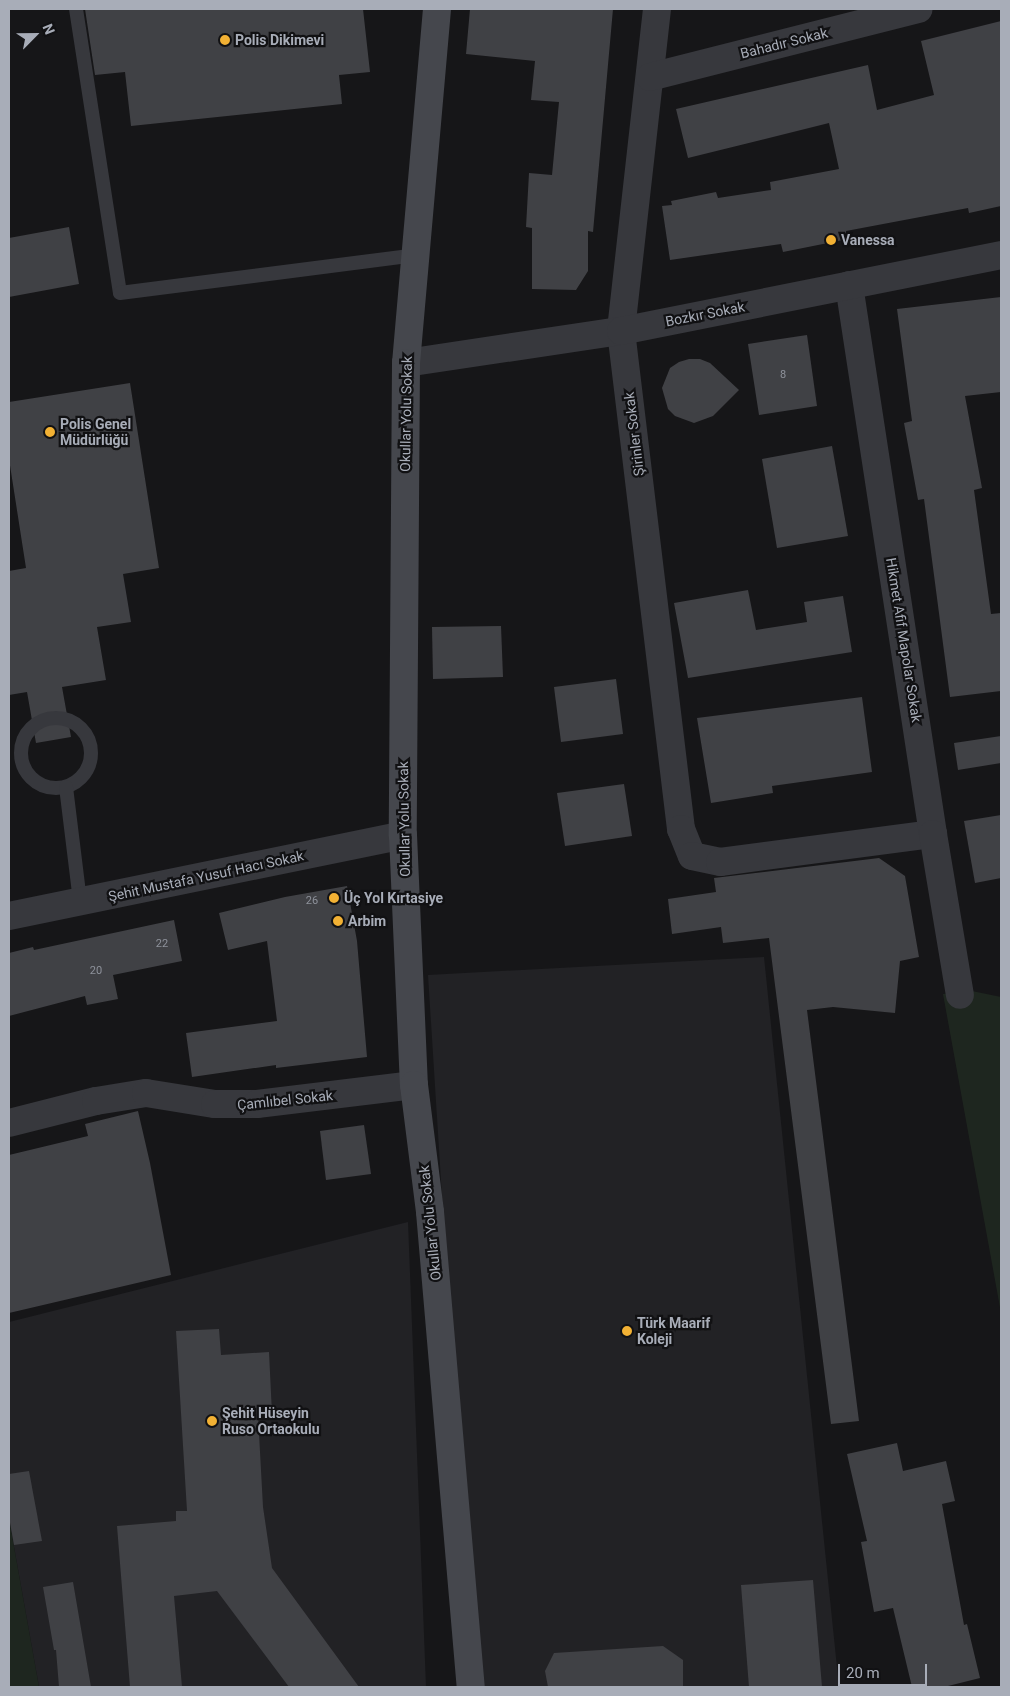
<!DOCTYPE html>
<html>
<head>
<meta charset="utf-8">
<style>
	body { margin:0 }
	#map { position:relative; width:1010px; height:1696px; overflow:hidden; background:#161618; font-family:Roboto,sans-serif }
	div>[style] { position:absolute }
	[style*='--x'] { left:calc(var(--x)*1px); top:calc(var(--y)*1px); width:calc(var(--w)*1px); rotate:calc(var(--a)*1deg) }
	.built>* { inset:0; background:#222225 }
	.green>* { inset:0; background:#1e261f }
	.building>* { inset:0; background:#404145 }
	.lane>* { height:14px; margin:-7px; padding:0 7px; transform-origin:7px; border-radius:7px; background:#37383d }
	.lane>.ring { margin:-7px; padding:0; box-sizing:content-box; background:none; border:14px solid #37383d; border-radius:50% }
	.street>* { height:28px; margin:-14px; padding:0 14px; transform-origin:14px; border-radius:14px; background:#37383d }
	.secondary>* { height:28px; margin:-14px; padding:0 14px; transform-origin:14px; border-radius:14px; background:#45474d }
	.dots>* { width:14px; height:14px; translate:-50% -50%; box-sizing:border-box; border:2px solid #111113; border-radius:50% }
	span { translate:-50% -50%; white-space:nowrap; text-align:center; line-height:1.15; -webkit-text-stroke:4.5px #111113; paint-order:stroke }
	.number-label { font-size:11px; color:#8e929b }
	.number-label span { -webkit-text-stroke-width:0 }
	.poi-label { font-size:14px; color:#a8adb8; font-weight:700 }
	.left { translate:0 -50%; text-align:left }
	.street-label { font-size:14px; color:#a8adb8 }
	.frame { position:absolute; inset:0; border:10px solid #a8adb8; pointer-events:none }
	.north { position:absolute; left:10px; top:10px; width:50px; height:50px; -webkit-text-stroke:4px #111113; paint-order:stroke; rotate:67deg; font-size:14px; font-weight:700; line-height:20px; text-align:center; color:#a8adb8 }
	.north::after { content:''; display:block; margin:auto; width:18px; height:22px; background:#a8adb8; clip-path:polygon(50% 0,100% 100%,50% 72%,0 100%) }
	.scale { position:absolute; left:838px; top:1664px; width:89px; height:22px; box-sizing:border-box; border:2px solid #a8adb8; border-top:0; padding-left:6px; font-size:15px; line-height:18px; white-space:nowrap; color:#a8adb8; -webkit-text-stroke:4px #111113; paint-order:stroke }
</style>
</head>
<body>
<div id="map">
	<div class="built">
		<i style="clip-path:polygon(764px 957px,839px 1687px,473px 1687px,428px 975px)"></i>
		<i style="clip-path:polygon(408px 1222px,426px 1687px,39px 1687px,9px 1519px,9px 1322px)"></i>
	</div>
	<div class="green">
		<i style="clip-path:polygon(972px 991px,1001px 997px,1001px 1313px,943px 994px)"></i>
		<i style="clip-path:polygon(9px 1519px,39px 1687px,9px 1687px)"></i>
	</div>
	<div class="building">
		<i style="clip-path:polygon(85px 9px,363px 9px,370px 72px,339px 75px,342px 104px,131px 126px,125px 72px,95px 75px)"></i>
		<i style="clip-path:polygon(470px 9px,613px 9px,593px 232px,588px 231px,588px 271px,576px 290px,532px 289px,532px 228px,526px 227px,529px 173px,552px 175px,559px 102px,531px 100px,535px 61px,466px 54px)"></i>
		<i style="clip-path:polygon(1001px 21px,1001px 206px,969px 213px,968px 208px,846px 231px,848px 239px,783px 252px,781px 244px,670px 260px,662px 206px,672px 205px,671px 201px,716px 192px,718px 198px,771px 190px,770px 182px,839px 169px,829px 123px,688px 158px,676px 109px,868px 65px,877px 110px,934px 95px,921px 41px)"></i>
		<i style="clip-path:polygon(69px 227px,79px 284px,9px 297px,9px 238px)"></i>
		<i style="clip-path:polygon(1001px 297px,1001px 392px,965px 396px,982px 488px,974px 490px,991px 614px,1001px 613px,1001px 691px,950px 697px,924px 499px,918px 500px,904px 423px,912px 421px,897px 309px)"></i>
		<i style="clip-path:polygon(807px 335px,817px 406px,759px 415px,748px 344px)"></i>
		<i style="clip-path:polygon(689px 359px,700px 359px,710px 363px,739px 390px,713px 416px,694px 423px,675px 416px,668px 409px,662px 388px,670px 368px,679px 362px)"></i>
		<i style="clip-path:polygon(130px 383px,159px 568px,123px 574px,131px 622px,97px 627px,106px 680px,62px 687px,71px 737px,36px 743px,27px 692px,9px 695px,9px 571px,26px 568px,9px 459px,9px 402px)"></i>
		<i style="clip-path:polygon(832px 446px,848px 536px,777px 548px,762px 459px)"></i>
		<i style="clip-path:polygon(748px 590px,756px 630px,807px 622px,804px 602px,843px 596px,852px 652px,688px 678px,674px 603px)"></i>
		<i style="clip-path:polygon(501px 626px,503px 677px,433px 679px,432px 627px)"></i>
		<i style="clip-path:polygon(616px 679px,623px 734px,561px 742px,554px 687px)"></i>
		<i style="clip-path:polygon(862px 697px,872px 772px,772px 786px,773px 793px,711px 803px,697px 718px)"></i>
		<i style="clip-path:polygon(1001px 736px,1001px 763px,958px 770px,954px 743px)"></i>
		<i style="clip-path:polygon(624px 784px,632px 836px,565px 846px,557px 793px)"></i>
		<i style="clip-path:polygon(1001px 815px,1001px 878px,975px 883px,964px 821px)"></i>
		<i style="clip-path:polygon(879px 858px,905px 876px,919px 957px,900px 961px,895px 1013px,833px 1007px,807px 1010px,859px 1421px,831px 1424px,769px 938px,723px 943px,721px 927px,672px 934px,668px 899px,716px 892px,714px 878px)"></i>
		<i style="clip-path:polygon(347px 886px,357px 941px,367px 1057px,276px 1068px,276px 1065px,192px 1077px,186px 1033px,277px 1021px,267px 941px,228px 950px,219px 913px,285px 897px)"></i>
		<i style="clip-path:polygon(174px 920px,182px 961px,113px 975px,118px 999px,87px 1005px,85px 996px,9px 1016px,9px 953px,33px 947px,34px 950px)"></i>
		<i style="clip-path:polygon(138px 1111px,150px 1163px,171px 1275px,9px 1313px,9px 1155px,88px 1136px,85px 1124px)"></i>
		<i style="clip-path:polygon(364px 1125px,371px 1174px,326px 1180px,320px 1131px)"></i>
		<i style="clip-path:polygon(219px 1329px,221px 1355px,269px 1352px,272px 1414px,258px 1415px,263px 1507px,272px 1568px,359px 1687px,289px 1687px,217px 1591px,174px 1596px,182px 1687px,130px 1687px,117px 1526px,176px 1521px,176px 1511px,187px 1511px,176px 1331px)"></i>
		<i style="clip-path:polygon(897px 1443px,903px 1471px,946px 1461px,955px 1501px,942px 1504px,964px 1625px,967px 1624px,980px 1678px,944px 1687px,912px 1687px,893px 1608px,874px 1612px,861px 1542px,867px 1541px,847px 1454px)"></i>
		<i style="clip-path:polygon(29px 1471px,42px 1541px,14px 1545px,9px 1517px,9px 1474px)"></i>
		<i style="clip-path:polygon(813px 1580px,822px 1687px,749px 1687px,741px 1585px)"></i>
		<i style="clip-path:polygon(73px 1582px,91px 1687px,59px 1687px,56px 1650px,54px 1650px,43px 1587px)"></i>
		<i style="clip-path:polygon(663px 1646px,683px 1660px,683px 1687px,548px 1687px,545px 1671px,554px 1653px)"></i>
	</div>
	<div class="lane">
		<i style="--x:76;--y:9;--w:287;--a:81.2"></i>
		<i style="--x:120;--y:293;--w:298;--a:-7.3"></i>
		<i class="ring" style="left:21px;top:718px;width:56px;height:56px"></i>
		<i style="--x:66;--y:787;--w:115;--a:83"></i>
	</div>
	<div class="street">
		<i style="--x:657;--y:9;--w:324;--a:96.4"></i>
		<i style="--x:621;--y:331;--w:502;--a:83.13"></i>
		<i style="--x:681;--y:829;--w:29;--a:68"></i>
		<i style="--x:692;--y:856;--w:29;--a:12"></i>
		<i style="--x:720;--y:862;--w:215;--a:-7.5"></i>
		<i style="--x:650;--y:77;--w:277;--a:-14.2"></i>
		<i style="--x:849;--y:285;--w:555;--a:81.3"></i>
		<i style="--x:933;--y:834;--w:163;--a:80.5"></i>
		<i style="--x:406;--y:363;--w:217;--a:-8.5"></i>
		<i style="--x:621;--y:331;--w:388;--a:-11.3"></i>
		<i style="--x:9;--y:916;--w:402;--a:-11.6"></i>
		<i style="--x:9;--y:1123;--w:90;--a:-14.2"></i>
		<i style="--x:96;--y:1101;--w:51;--a:-9.1"></i>
		<i style="--x:146;--y:1093;--w:70;--a:9.1"></i>
		<i style="--x:215;--y:1104;--w:42;--a:0"></i>
		<i style="--x:257;--y:1104;--w:158;--a:-6.9"></i>
	</div>
	<div class="secondary">
		<i style="--x:437;--y:9;--w:355;--a:95"></i>
		<i style="--x:406;--y:363;--w:472;--a:90.4"></i>
		<i style="--x:403;--y:835;--w:250;--a:87.5"></i>
		<i style="--x:414;--y:1085;--w:128;--a:82.8"></i>
		<i style="--x:430;--y:1212;--w:477;--a:85.1"></i>
	</div>
	<div class="dots">
		<i style="left:225px;top:40px;background:#f2b134"></i>
		<i style="left:831px;top:240px;background:#f2b134"></i>
		<i style="left:50px;top:432px;background:#f2b134"></i>
		<i style="left:334px;top:898px;background:#f2b134"></i>
		<i style="left:338px;top:921px;background:#f2b134"></i>
		<i style="left:627px;top:1331px;background:#f2b134"></i>
		<i style="left:212px;top:1421px;background:#f2b134"></i>
	</div>
	<div class="number-label">
		<span style="left:783px;top:375px">8</span>
		<span style="left:312px;top:901px">26</span>
		<span style="left:162px;top:944px">22</span>
		<span style="left:96px;top:971px">20</span>
	</div>
	<div class="poi-label">
		<span class="left" style="left:235px;top:40px">Polis Dikimevi</span>
		<span class="left" style="left:841px;top:240px">Vanessa</span>
		<span class="left" style="left:60px;top:432px">Polis Genel<br>Müdürlüğü</span>
		<span class="left" style="left:344px;top:898px">Üç Yol Kırtasiye</span>
		<span class="left" style="left:348px;top:921px">Arbim</span>
		<span class="left" style="left:637px;top:1331px">Türk Maarif<br>Koleji</span>
		<span class="left" style="left:222px;top:1421px">Şehit Hüseyin<br>Ruso Ortaokulu</span>
	</div>
	<div class="street-label">
		<span style="left:784px;top:43px;rotate:-14deg">Bahadır Sokak</span>
		<span style="left:705px;top:314px;rotate:-11deg">Bozkır Sokak</span>
		<span style="left:406px;top:414px;rotate:-89deg">Okullar Yolu Sokak</span>
		<span style="left:634px;top:434px;rotate:-97deg">Şirinler Sokak</span>
		<span style="left:904px;top:640px;rotate:81deg">Hikmet Afif Mapolar Sokak</span>
		<span style="left:404px;top:819px;rotate:-91deg">Okullar Yolu Sokak</span>
		<span style="left:206px;top:876px;rotate:-12deg">Şehit Mustafa Yusuf Hacı Sokak</span>
		<span style="left:285px;top:1100px;rotate:-6deg">Çamlıbel Sokak</span>
		<span style="left:430px;top:1223px;rotate:-96deg">Okullar Yolu Sokak</span>
	</div>
	<div class="frame"></div>
	<div class="north">N</div>
	<div class="scale">20 m</div>
</div>
</body>
</html>
